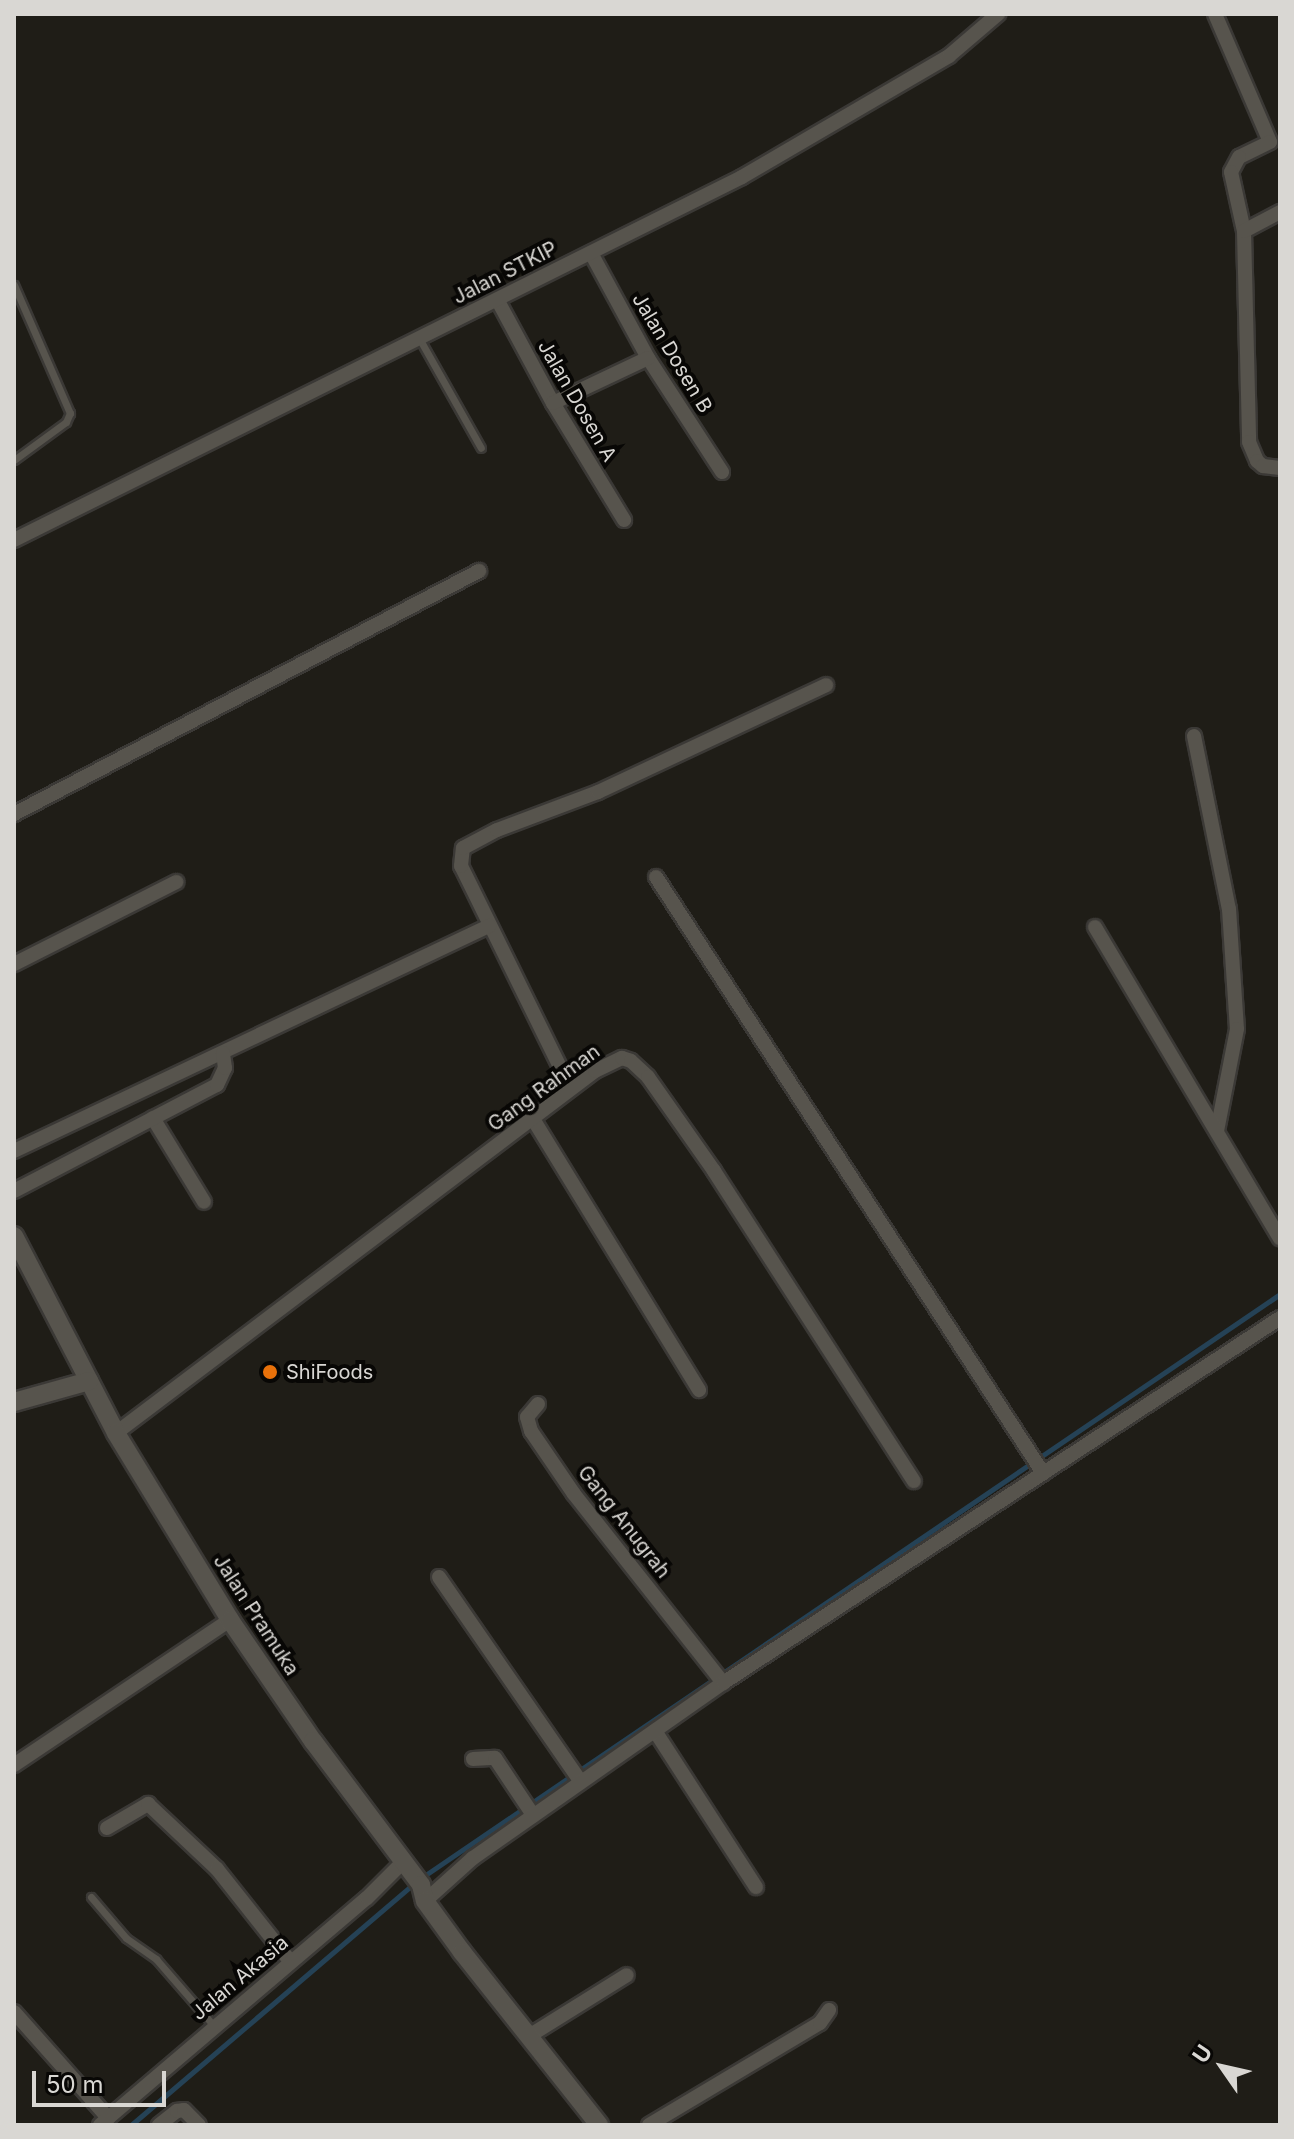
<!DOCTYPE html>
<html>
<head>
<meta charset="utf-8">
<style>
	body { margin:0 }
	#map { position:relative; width:1294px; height:2139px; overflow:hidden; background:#1f1d17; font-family:Inter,sans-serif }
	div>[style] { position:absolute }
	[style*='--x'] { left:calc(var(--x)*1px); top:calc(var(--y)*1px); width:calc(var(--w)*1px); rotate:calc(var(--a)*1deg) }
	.stream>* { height:5px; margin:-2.5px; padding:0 2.5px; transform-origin:2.5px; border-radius:2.5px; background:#254256 }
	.roads { filter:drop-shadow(2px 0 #3b3936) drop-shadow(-2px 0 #3b3936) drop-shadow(0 2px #3b3936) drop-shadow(0 -2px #3b3936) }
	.service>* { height:7px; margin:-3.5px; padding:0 3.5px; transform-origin:3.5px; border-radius:3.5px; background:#57544d }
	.minor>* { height:14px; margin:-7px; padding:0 7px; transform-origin:7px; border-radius:7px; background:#57544d }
	.tertiary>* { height:18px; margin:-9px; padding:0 9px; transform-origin:9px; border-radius:9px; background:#57544d }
	.dots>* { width:22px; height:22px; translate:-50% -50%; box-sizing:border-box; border:4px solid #080705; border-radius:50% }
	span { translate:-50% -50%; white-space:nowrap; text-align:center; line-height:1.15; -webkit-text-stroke:8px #080705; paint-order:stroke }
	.street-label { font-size:20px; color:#d9d7d3 }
	.poi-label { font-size:20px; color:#d9d7d3 }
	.left { translate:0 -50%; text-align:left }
	.frame { position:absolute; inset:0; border:16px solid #d9d7d3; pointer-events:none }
	.north { position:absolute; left:1182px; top:2027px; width:80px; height:80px; -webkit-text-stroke:6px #080705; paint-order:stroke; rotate:304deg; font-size:22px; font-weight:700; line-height:32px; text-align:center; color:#d9d7d3 }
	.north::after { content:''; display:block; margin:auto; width:28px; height:36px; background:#d9d7d3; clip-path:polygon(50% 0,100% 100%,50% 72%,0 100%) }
	.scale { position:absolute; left:32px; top:2071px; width:134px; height:36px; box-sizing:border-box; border:4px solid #d9d7d3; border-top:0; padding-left:10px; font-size:24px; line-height:28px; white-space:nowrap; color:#d9d7d3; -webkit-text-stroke:6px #080705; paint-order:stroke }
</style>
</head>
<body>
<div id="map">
	<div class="stream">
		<i style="--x:421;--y:1878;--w:1039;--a:-34.21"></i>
		<i style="--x:131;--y:2125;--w:371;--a:-40.5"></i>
	</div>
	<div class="roads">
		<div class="service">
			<i style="--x:14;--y:285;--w:140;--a:66.4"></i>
			<i style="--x:70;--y:413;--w:10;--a:114"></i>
			<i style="--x:66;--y:422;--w:64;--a:143.8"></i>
			<i style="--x:419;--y:338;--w:126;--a:60.6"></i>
			<i style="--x:91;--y:1897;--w:54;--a:49.5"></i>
			<i style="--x:126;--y:1938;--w:37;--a:35"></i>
			<i style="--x:156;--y:1959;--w:89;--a:49.1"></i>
		</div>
		<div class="minor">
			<i style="--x:1215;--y:14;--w:139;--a:66.7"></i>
			<i style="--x:1270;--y:142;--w:34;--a:154"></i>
			<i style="--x:1239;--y:157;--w:17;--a:118"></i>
			<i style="--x:1231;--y:172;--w:60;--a:77.6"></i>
			<i style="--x:1244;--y:231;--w:211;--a:88.6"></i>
			<i style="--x:1249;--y:442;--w:21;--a:67"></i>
			<i style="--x:1257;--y:461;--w:8;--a:40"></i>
			<i style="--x:1263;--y:466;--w:17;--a:7"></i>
			<i style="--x:1244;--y:231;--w:41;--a:-27.8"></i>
			<i style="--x:591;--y:253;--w:119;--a:61.5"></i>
			<i style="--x:648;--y:358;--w:136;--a:57"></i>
			<i style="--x:498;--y:301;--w:116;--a:61.7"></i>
			<i style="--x:553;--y:403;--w:137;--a:58.7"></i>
			<i style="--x:553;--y:403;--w:105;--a:-25.3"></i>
			<i style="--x:14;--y:540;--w:813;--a:-26.5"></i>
			<i style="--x:742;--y:177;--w:240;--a:-30.3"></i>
			<i style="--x:949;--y:56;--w:65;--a:-40.6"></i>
			<i style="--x:1194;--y:736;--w:177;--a:78.6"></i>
			<i style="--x:1229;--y:909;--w:120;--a:86.2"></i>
			<i style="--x:1237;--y:1029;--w:104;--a:101.1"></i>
			<i style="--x:14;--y:814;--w:525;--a:-27.59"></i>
			<i style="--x:656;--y:877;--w:711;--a:57"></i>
			<i style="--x:1095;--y:927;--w:362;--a:59.3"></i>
			<i style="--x:14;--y:964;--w:182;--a:-26.8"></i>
			<i style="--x:560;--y:1067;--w:224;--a:-116.2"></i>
			<i style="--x:461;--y:866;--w:18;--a:-84"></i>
			<i style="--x:463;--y:848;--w:38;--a:-28"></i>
			<i style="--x:497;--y:830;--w:108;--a:-20.6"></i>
			<i style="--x:598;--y:792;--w:252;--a:-25.1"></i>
			<i style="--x:153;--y:1118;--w:98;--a:58.7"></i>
			<i style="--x:533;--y:1119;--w:318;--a:58.5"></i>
			<i style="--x:14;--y:1151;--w:526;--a:-25.35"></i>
			<i style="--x:14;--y:1191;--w:229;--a:-27.6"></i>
			<i style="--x:217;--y:1085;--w:19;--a:-65"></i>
			<i style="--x:225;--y:1068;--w:15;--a:-98"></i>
			<i style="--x:538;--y:1404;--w:17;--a:130"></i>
			<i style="--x:527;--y:1417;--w:15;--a:74"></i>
			<i style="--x:531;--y:1431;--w:76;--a:55.7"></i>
			<i style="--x:574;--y:1494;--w:241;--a:51.7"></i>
			<i style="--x:116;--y:1433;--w:600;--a:-37.08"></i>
			<i style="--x:595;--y:1071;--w:30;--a:-26"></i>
			<i style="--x:622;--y:1058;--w:9;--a:18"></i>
			<i style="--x:631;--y:1061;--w:23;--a:43"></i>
			<i style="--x:648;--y:1077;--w:115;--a:54.9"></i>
			<i style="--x:714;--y:1171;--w:369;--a:57.2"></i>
			<i style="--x:439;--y:1577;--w:249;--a:55.3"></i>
			<i style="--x:655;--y:1731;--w:186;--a:57.1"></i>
			<i style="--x:473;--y:1759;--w:22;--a:-3"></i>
			<i style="--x:495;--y:1758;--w:69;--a:56.3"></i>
			<i style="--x:14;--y:1765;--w:260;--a:-33.9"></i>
			<i style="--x:107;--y:1828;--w:48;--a:-30.3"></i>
			<i style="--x:148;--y:1804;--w:95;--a:43.3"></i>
			<i style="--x:217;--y:1869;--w:117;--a:51.6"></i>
			<i style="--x:425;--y:1901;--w:64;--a:-41.9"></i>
			<i style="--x:473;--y:1858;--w:305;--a:-35"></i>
			<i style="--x:723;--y:1683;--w:666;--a:-33.24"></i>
			<i style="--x:14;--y:2012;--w:142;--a:48.4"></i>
			<i style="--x:529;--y:2036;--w:115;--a:-31.9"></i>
			<i style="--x:100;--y:2125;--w:350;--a:-40.4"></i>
			<i style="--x:367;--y:1898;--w:52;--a:-45"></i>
			<i style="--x:159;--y:2125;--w:23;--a:-38"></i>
			<i style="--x:177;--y:2111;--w:7;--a:-8"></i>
			<i style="--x:184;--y:2110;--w:21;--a:45"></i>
			<i style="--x:649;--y:2125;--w:199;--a:-30.8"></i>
			<i style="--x:820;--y:2023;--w:16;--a:-55"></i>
		</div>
		<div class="tertiary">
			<i style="--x:14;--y:1236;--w:222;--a:62.6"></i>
			<i style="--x:116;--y:1433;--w:219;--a:58.6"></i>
			<i style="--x:230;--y:1620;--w:147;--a:55.6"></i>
			<i style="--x:313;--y:1741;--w:180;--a:53.1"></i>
			<i style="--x:421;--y:1885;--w:16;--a:76"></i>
			<i style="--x:425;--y:1901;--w:63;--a:54"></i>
			<i style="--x:462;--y:1952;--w:221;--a:51.6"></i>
			<i style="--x:14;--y:1402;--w:78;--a:-15.6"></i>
		</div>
	</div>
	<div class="dots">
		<i style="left:270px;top:1372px;background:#e8710a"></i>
	</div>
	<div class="street-label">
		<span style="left:505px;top:273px;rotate:-27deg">Jalan STKIP</span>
		<span style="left:672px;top:353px;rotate:59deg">Jalan Dosen B</span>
		<span style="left:577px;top:401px;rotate:60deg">Jalan Dosen A</span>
		<span style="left:544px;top:1088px;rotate:-36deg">Gang Rahman</span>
		<span style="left:624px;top:1522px;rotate:52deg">Gang Anugrah</span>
		<span style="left:256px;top:1615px;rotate:57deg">Jalan Pramuka</span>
		<span style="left:240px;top:1978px;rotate:-40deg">Jalan Akasia</span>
	</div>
	<div class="poi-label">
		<span class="left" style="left:286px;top:1372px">ShiFoods</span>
	</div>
	<div class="frame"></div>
	<div class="north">U</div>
	<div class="scale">50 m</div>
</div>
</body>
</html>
